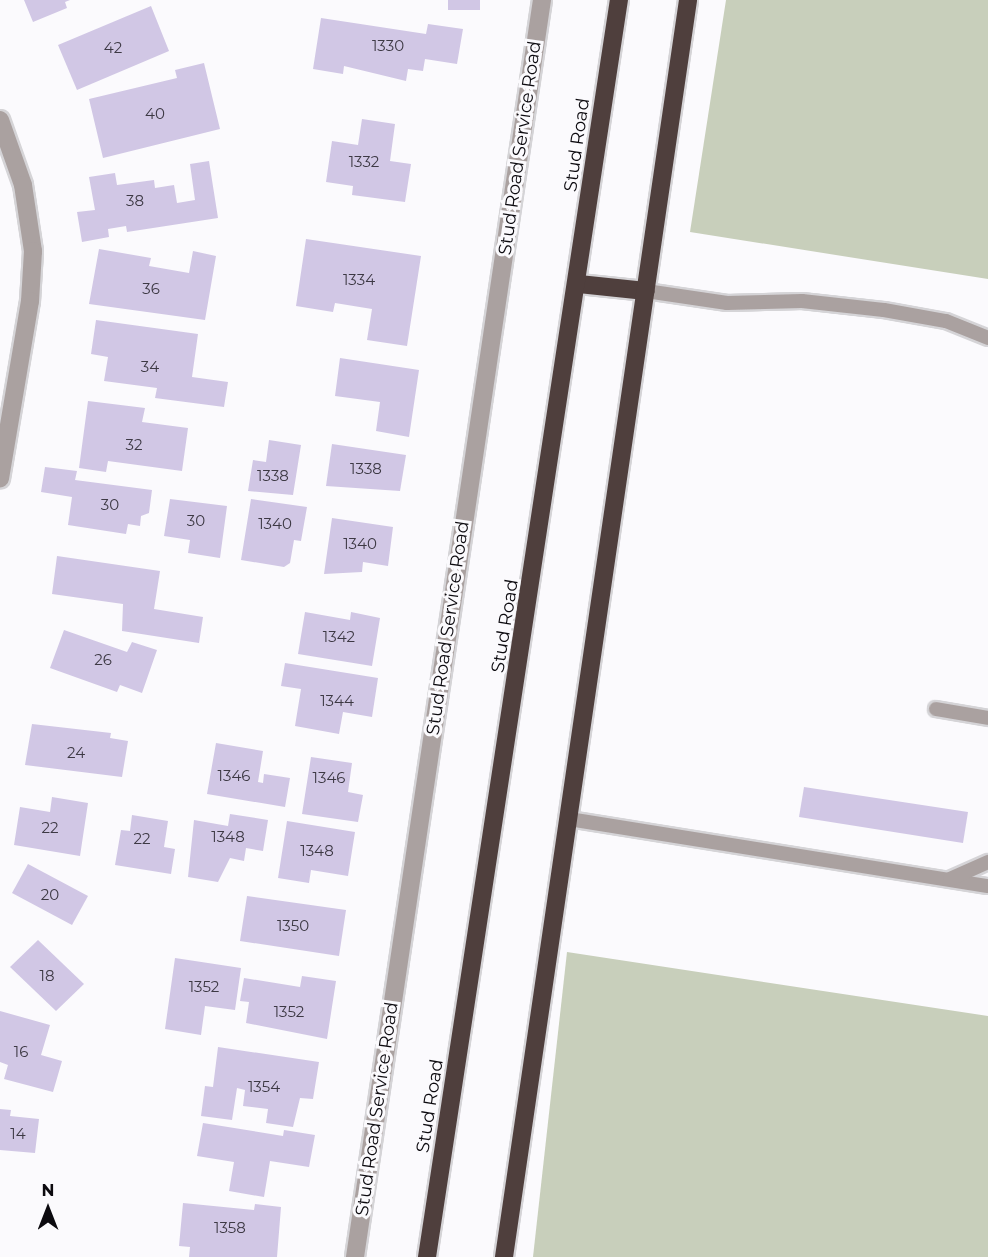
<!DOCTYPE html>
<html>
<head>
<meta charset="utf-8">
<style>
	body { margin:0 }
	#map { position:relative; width:988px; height:1257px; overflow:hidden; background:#fbfafd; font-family:Montserrat,sans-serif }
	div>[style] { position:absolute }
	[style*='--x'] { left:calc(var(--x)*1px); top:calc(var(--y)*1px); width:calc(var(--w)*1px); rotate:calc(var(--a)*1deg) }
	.green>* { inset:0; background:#c8cfbb }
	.building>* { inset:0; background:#d1c7e5 }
	.roads { filter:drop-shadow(2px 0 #d5d4d7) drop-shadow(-2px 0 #d5d4d7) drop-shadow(0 2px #d5d4d7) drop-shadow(0 -2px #d5d4d7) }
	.lane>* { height:14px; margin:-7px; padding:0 7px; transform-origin:7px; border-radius:7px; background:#aaa1a0 }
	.street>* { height:18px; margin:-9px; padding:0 9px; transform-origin:9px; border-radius:9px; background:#aaa1a0 }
	.highway>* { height:18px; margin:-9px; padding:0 9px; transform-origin:9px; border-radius:9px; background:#4f3f3d }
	span { translate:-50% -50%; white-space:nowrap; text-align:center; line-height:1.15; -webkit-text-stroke:6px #fbfafd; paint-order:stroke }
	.number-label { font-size:15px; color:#3d3944 }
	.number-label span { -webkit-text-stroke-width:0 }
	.street-label { font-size:18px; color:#0c0a0f }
	.north { position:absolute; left:18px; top:1179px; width:60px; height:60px; -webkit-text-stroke:4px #fbfafd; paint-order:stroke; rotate:0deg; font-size:16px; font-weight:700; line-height:24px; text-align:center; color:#0c0a0f }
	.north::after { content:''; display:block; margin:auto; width:21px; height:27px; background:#0c0a0f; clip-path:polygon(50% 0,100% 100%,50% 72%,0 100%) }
</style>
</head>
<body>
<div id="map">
	<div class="green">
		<i style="clip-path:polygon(726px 0,988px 0,988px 279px,690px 232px)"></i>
		<i style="clip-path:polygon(567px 952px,988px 1016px,988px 1257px,533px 1257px)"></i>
	</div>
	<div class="building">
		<i style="clip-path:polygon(24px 0,70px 0,65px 2px,67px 8px,33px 22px)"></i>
		<i style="clip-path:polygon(448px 0,480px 0,480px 10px,448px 10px)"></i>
		<i style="clip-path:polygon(151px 6px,169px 51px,77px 90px,58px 45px)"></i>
		<i style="clip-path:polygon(321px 18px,426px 34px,428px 24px,463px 29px,457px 64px,425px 59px,423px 71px,408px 69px,406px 81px,344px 66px,343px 74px,313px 69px)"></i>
		<i style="clip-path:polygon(204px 63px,220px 129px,103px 158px,89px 99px,177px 78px,175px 70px)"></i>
		<i style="clip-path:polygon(362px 119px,395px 124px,390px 161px,411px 164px,405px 202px,352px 195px,353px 186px,326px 182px,332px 141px,358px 145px)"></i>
		<i style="clip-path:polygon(209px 161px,218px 218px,127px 232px,126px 226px,108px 229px,109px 237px,82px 242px,77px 212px,95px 210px,89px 177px,115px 173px,117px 185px,154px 180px,155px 188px,174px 185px,177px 203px,195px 200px,190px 164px)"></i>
		<i style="clip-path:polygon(306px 239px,421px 256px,407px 346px,367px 340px,372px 309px,335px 303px,333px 312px,296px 306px)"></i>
		<i style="clip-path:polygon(99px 249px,151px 258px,149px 266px,189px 273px,193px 251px,216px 256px,205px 320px,89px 304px)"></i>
		<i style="clip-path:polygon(96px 320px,198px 334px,192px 377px,228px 382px,224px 407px,155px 398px,157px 388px,104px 381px,108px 357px,91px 354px)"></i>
		<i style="clip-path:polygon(340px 358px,419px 370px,409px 437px,376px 431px,380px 402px,335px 396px)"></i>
		<i style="clip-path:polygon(88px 401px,145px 408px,142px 422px,188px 428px,182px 471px,108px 461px,106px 472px,79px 468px)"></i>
		<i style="clip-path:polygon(269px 440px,301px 445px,293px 495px,248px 491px,253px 460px,266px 462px)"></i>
		<i style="clip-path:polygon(332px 444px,406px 455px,400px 491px,326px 486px)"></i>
		<i style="clip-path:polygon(45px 467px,77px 471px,75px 480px,152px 490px,149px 513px,141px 516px,140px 526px,128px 524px,126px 534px,68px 525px,72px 497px,41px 492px)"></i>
		<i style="clip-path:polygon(170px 499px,227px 506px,220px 558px,188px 553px,190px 540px,164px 536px)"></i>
		<i style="clip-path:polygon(251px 499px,307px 507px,301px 541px,294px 540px,290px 563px,284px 567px,241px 560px)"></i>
		<i style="clip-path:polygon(332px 518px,393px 527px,388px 566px,363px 562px,362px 572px,324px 574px)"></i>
		<i style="clip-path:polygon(57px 556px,160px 571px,154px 609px,203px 617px,199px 643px,122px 631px,123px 604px,52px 594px)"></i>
		<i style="clip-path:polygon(305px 612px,350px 620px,351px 612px,380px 618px,372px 666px,298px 654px)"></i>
		<i style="clip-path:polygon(64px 630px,127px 652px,132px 642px,157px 650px,142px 693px,120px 685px,117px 692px,50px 668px)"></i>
		<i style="clip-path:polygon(285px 663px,378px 678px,372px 717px,343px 712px,339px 734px,295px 726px,301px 689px,281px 686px)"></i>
		<i style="clip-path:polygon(32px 724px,111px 733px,110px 738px,128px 741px,122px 777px,25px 765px)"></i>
		<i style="clip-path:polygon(216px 743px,263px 751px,258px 782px,263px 783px,264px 774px,290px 778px,285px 807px,207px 794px)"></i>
		<i style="clip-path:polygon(311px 757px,352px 763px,348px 792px,363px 795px,358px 822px,302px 814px)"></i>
		<i style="clip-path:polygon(804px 787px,968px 812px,963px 843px,799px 817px)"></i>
		<i style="clip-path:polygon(52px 797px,88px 803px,80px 856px,14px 845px,20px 807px,50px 812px)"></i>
		<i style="clip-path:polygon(230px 814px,268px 820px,263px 851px,246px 848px,244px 861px,230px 858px,218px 882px,188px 877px,194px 820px,228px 826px)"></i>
		<i style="clip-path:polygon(132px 815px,168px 821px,164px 847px,175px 849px,171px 874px,115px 865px,121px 830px,130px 831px)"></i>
		<i style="clip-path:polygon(287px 821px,355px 832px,348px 876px,311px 870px,309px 883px,278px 878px)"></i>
		<i style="clip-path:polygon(28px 864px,88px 896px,72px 925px,12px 893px)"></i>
		<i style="clip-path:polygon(247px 896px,346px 910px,339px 956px,240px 941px)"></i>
		<i style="clip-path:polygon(38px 940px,84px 984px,56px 1011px,10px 967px)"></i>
		<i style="clip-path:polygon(175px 958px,241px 968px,235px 1010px,205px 1006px,201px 1035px,165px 1029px)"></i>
		<i style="clip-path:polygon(302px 976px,336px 981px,327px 1039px,246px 1023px,249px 1002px,240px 1001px,244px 978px,300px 987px)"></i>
		<i style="clip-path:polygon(0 1011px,50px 1025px,41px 1055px,62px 1061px,53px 1092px,4px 1079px,8px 1065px,0 1062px)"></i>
		<i style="clip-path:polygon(218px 1047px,319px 1062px,313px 1099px,300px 1098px,293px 1127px,266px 1123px,268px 1109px,243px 1106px,245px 1090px,237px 1088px,232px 1120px,201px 1116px,205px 1086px,213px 1087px)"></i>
		<i style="clip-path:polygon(0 1109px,11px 1110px,10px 1116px,39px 1119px,35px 1153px,0 1150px)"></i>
		<i style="clip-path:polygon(203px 1123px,283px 1136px,284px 1130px,315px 1135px,309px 1167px,270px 1161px,264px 1197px,229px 1191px,234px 1162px,197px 1156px)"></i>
		<i style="clip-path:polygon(183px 1203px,254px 1210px,255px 1204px,281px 1207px,277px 1257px,189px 1257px,190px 1247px,179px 1246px)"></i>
	</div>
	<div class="roads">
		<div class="lane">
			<i style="--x:646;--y:291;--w:82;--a:8.4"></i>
			<i style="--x:727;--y:303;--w:75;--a:-1.5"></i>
			<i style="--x:802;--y:301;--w:82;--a:6.3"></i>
			<i style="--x:884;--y:310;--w:63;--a:10.1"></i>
			<i style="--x:946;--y:321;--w:45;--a:22"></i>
			<i style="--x:936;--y:709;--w:53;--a:9.8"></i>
			<i style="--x:569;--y:819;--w:424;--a:9.1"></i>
			<i style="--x:950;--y:879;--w:42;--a:-24.1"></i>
		</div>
		<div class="street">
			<i style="--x:0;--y:120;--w:69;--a:70.5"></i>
			<i style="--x:23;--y:185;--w:67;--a:81.4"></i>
			<i style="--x:33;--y:251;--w:50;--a:93.4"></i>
			<i style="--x:30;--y:301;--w:180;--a:99.6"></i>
			<i style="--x:355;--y:1257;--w:1271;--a:-81.54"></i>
		</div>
		<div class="highway">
			<i style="--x:579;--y:284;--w:67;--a:6"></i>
			<i style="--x:427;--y:1257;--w:1272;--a:-81.32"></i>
			<i style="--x:504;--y:1257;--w:1270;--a:-81.67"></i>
		</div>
	</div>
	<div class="number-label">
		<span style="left:388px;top:46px">1330</span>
		<span style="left:113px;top:48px">42</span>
		<span style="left:155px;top:114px">40</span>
		<span style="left:364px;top:162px">1332</span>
		<span style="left:135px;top:201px">38</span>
		<span style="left:359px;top:280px">1334</span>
		<span style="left:151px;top:289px">36</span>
		<span style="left:150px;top:367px">34</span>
		<span style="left:134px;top:445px">32</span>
		<span style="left:366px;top:469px">1338</span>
		<span style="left:273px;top:476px">1338</span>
		<span style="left:110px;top:505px">30</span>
		<span style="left:196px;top:521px">30</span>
		<span style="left:275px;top:524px">1340</span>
		<span style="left:360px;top:544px">1340</span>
		<span style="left:339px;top:637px">1342</span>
		<span style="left:103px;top:660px">26</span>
		<span style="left:337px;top:701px">1344</span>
		<span style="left:76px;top:753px">24</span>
		<span style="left:234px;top:776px">1346</span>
		<span style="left:329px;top:778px">1346</span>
		<span style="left:50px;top:828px">22</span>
		<span style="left:228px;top:837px">1348</span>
		<span style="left:142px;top:839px">22</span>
		<span style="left:317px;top:851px">1348</span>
		<span style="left:50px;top:895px">20</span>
		<span style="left:293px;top:926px">1350</span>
		<span style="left:47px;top:976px">18</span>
		<span style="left:204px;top:987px">1352</span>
		<span style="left:289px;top:1012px">1352</span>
		<span style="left:21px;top:1052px">16</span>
		<span style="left:264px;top:1087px">1354</span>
		<span style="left:18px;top:1134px">14</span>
		<span style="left:230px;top:1228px">1358</span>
	</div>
	<div class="street-label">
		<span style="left:577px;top:145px;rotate:-82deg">Stud Road</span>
		<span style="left:520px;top:148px;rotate:-82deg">Stud Road Service Road</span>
		<span style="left:505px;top:626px;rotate:-81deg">Stud Road</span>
		<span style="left:448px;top:628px;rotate:-82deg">Stud Road Service Road</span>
		<span style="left:430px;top:1106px;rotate:-81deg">Stud Road</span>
		<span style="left:377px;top:1109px;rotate:-82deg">Stud Road Service Road</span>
	</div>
	<div class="north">N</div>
</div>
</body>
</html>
